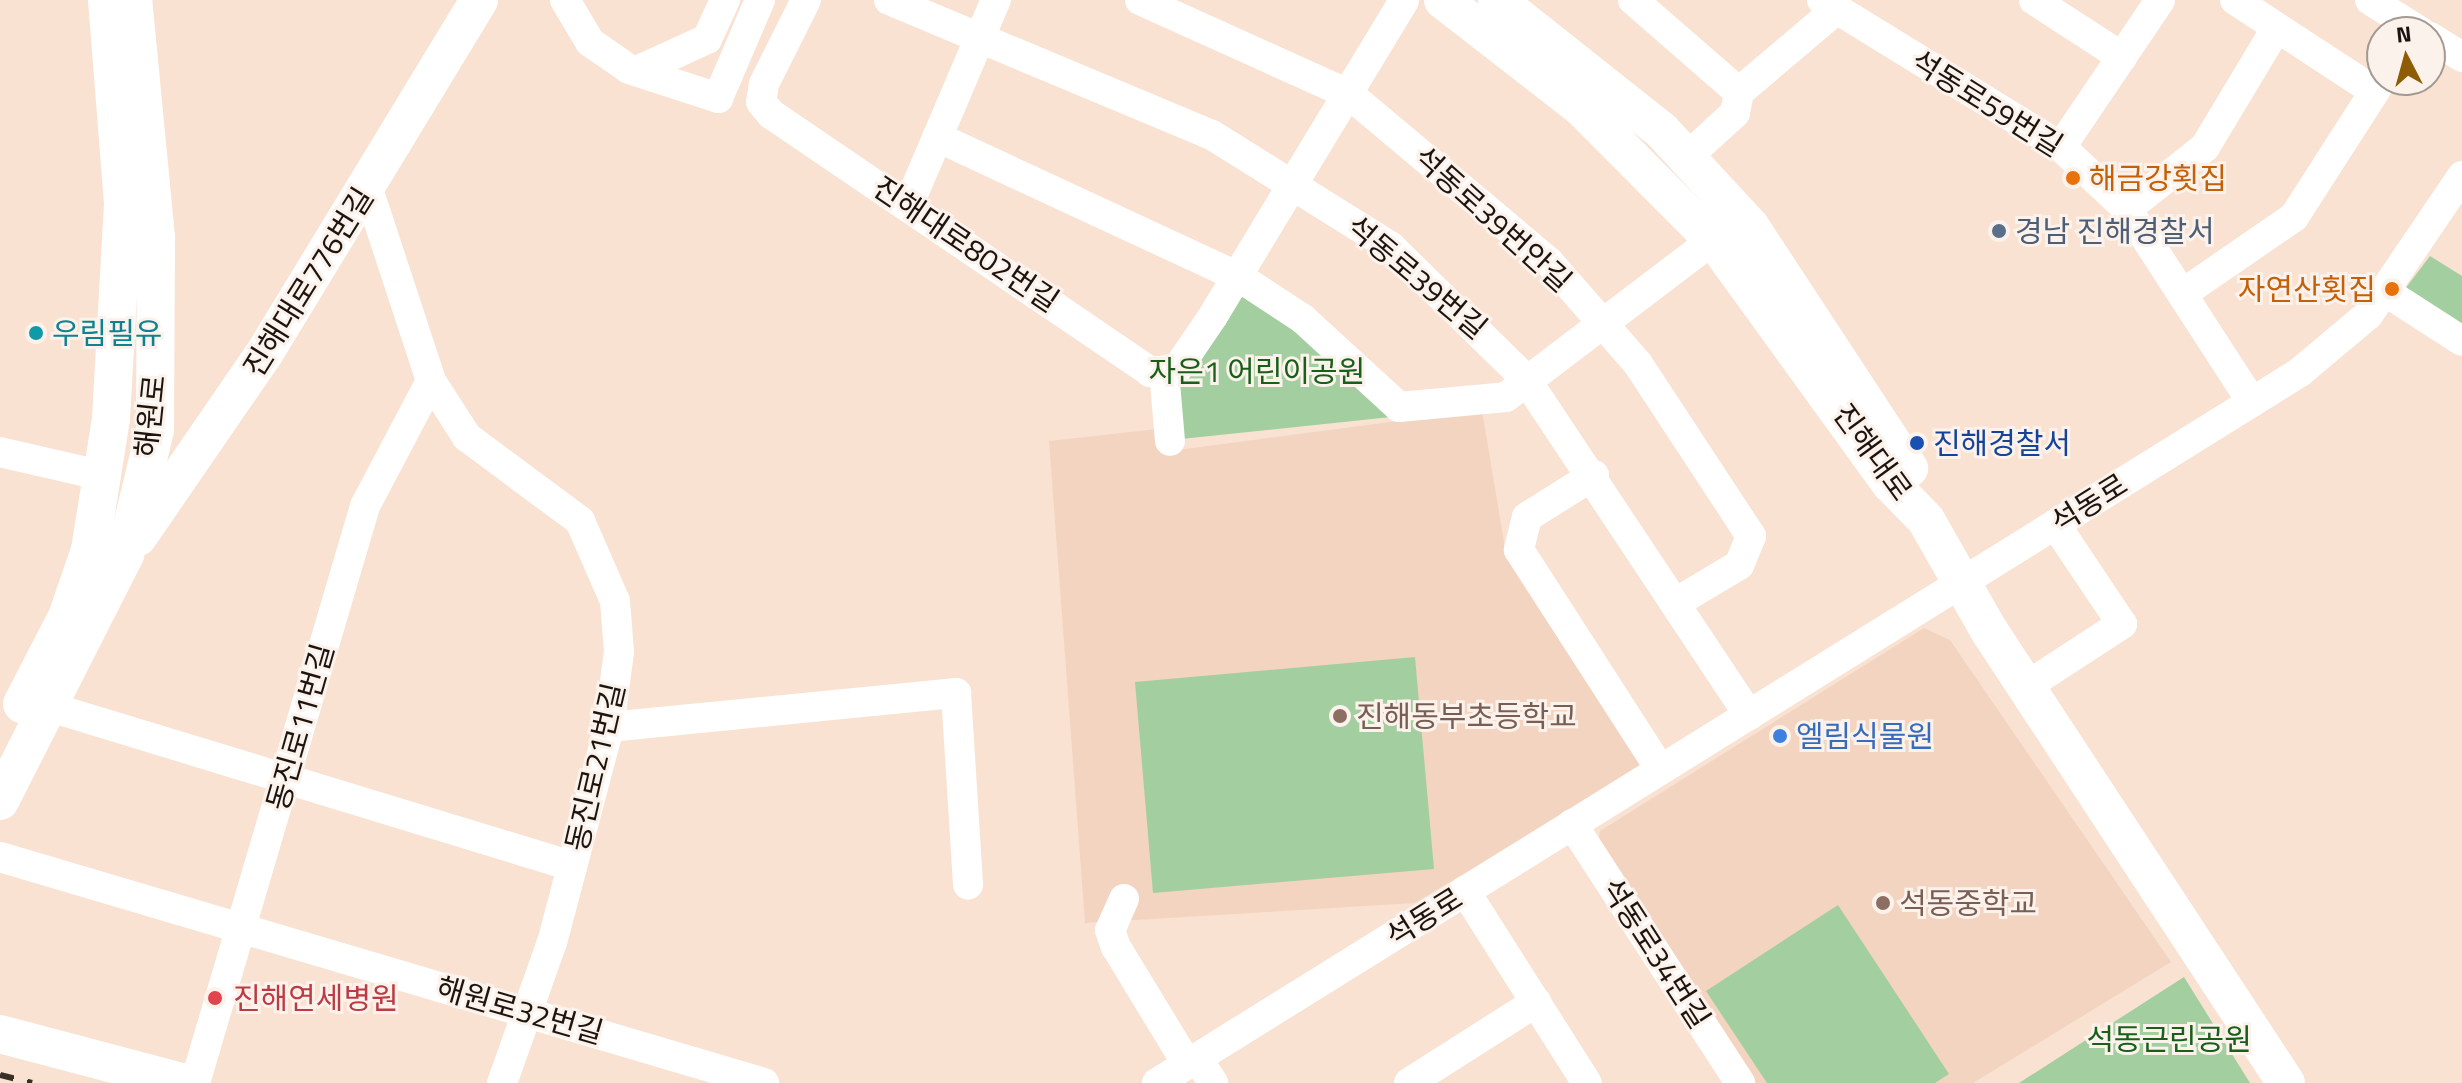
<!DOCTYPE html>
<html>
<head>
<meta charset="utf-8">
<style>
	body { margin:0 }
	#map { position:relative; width:2462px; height:1083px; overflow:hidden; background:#f9e2d2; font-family:"Titillium Web","Noto Sans KR",sans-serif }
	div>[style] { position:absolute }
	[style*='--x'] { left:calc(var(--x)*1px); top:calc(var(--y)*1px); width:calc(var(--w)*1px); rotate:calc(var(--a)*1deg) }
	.built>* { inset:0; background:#f3d4c0 }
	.green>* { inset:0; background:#a3cea0 }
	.minor>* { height:30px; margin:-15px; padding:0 15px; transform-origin:15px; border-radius:15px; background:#fff }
	.major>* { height:38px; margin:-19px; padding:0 19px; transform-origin:19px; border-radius:19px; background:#fff }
	.rail>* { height:6px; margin-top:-3px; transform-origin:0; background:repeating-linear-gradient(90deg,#382f27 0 14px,transparent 0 28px) }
	.dots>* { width:22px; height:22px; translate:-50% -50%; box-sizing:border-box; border:4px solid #fcf2ec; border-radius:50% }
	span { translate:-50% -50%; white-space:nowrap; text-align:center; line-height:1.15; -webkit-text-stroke:6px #fcf2ec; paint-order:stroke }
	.street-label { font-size:30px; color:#1c140e }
	.food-label { font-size:30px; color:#c56008 }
	.left { translate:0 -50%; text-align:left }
	.right { translate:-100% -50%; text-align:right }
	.service-label { font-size:30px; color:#4e5e75 }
	.culture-label { font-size:30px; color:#0d838f }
	.park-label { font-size:30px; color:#18601a }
	.transit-label { font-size:30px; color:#164399 }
	.education-label { font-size:30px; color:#785e54 }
	.shop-label { font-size:30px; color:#366cbe }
	.health-label { font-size:30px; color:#be3a42 }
	.north { position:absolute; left:2366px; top:16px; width:80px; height:80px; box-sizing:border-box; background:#fcf2ec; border:2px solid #a29993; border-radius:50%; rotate:354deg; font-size:22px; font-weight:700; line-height:32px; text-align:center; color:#1c140e }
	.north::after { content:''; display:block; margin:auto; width:28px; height:36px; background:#8d5c05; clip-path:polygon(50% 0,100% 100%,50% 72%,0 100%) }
</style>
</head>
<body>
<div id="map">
	<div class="built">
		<i style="clip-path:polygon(1482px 410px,1506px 554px,1643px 765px,1415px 903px,1085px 923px,1049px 441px,1158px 429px,1162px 452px)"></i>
		<i style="clip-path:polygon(1924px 628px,1950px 640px,2171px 962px,1973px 1083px,1751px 1083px,1598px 845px,1600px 831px)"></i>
	</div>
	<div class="green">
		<i style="clip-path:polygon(2430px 256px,2462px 276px,2462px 332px,2402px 293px)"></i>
		<i style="clip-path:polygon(1242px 287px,1298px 326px,1391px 417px,1181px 439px,1175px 382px)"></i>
		<i style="clip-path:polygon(1415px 657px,1434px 869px,1153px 893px,1135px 682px)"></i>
		<i style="clip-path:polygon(1838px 905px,1949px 1074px,1935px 1083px,1767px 1083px,1706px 991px)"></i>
		<i style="clip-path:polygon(2184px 977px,2250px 1083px,2019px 1083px)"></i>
	</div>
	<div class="minor">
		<i style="--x:565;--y:0;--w:49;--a:59.2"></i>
		<i style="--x:590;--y:42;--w:47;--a:34.7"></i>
		<i style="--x:629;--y:69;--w:94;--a:18"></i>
		<i style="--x:718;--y:98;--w:107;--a:-66.8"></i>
		<i style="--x:806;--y:0;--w:94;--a:116.6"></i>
		<i style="--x:764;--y:84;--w:18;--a:99"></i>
		<i style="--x:761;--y:102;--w:16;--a:50"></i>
		<i style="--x:771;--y:114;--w:458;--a:34.2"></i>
		<i style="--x:1150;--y:372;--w:27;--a:-6"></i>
		<i style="--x:1177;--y:369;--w:64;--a:-55.8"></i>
		<i style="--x:1213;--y:316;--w:369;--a:-58.8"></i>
		<i style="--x:889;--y:0;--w:350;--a:22.7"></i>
		<i style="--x:1212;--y:135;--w:211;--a:32"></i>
		<i style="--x:1391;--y:247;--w:187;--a:44.4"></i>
		<i style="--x:1525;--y:378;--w:405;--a:56.4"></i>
		<i style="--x:1140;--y:0;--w:230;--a:24.3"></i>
		<i style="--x:1350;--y:95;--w:260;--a:40"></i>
		<i style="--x:1549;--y:262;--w:135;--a:48.9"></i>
		<i style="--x:1638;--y:364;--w:206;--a:56.7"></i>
		<i style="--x:1751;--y:536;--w:31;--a:112"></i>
		<i style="--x:1739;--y:565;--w:72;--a:149.2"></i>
		<i style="--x:1633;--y:0;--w:140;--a:41"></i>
		<i style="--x:1822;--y:0;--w:281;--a:31.6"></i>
		<i style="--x:2061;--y:147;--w:91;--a:43.2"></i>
		<i style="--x:2127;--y:209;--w:230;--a:57.1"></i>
		<i style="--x:2034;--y:0;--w:105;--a:32.9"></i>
		<i style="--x:2235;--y:0;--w:166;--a:33.2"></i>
		<i style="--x:2370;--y:0;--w:60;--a:32.1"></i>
		<i style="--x:2430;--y:37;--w:38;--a:32"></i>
		<i style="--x:639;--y:70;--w:75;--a:-24.5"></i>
		<i style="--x:707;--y:39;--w:43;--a:-65.2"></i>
		<i style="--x:1739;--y:92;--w:128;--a:-40.3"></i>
		<i style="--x:937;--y:137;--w:333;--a:24.9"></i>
		<i style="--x:1239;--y:277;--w:77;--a:33.3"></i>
		<i style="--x:1303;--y:319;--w:130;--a:42.5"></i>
		<i style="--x:1399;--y:407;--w:107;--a:-5.3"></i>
		<i style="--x:1506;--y:397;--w:260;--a:-37.2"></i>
		<i style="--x:2061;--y:147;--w:177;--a:-56"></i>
		<i style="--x:1687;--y:157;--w:65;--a:-42.5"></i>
		<i style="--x:1735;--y:113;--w:21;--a:-79"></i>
		<i style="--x:368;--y:189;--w:202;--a:71.8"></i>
		<i style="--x:431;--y:381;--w:67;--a:57.3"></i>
		<i style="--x:467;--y:437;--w:141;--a:36.6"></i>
		<i style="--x:580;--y:521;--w:87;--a:66.4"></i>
		<i style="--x:615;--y:601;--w:51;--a:85.5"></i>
		<i style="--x:619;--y:652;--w:76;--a:97.6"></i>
		<i style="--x:609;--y:727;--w:222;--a:104.8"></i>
		<i style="--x:552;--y:942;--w:150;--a:109.5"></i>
		<i style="--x:908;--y:206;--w:224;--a:-66.9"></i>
		<i style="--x:2127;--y:209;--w:100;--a:-38.5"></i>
		<i style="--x:2205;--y:147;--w:138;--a:-59"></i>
		<i style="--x:2386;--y:292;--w:90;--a:32.8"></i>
		<i style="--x:2182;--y:294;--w:136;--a:-34.5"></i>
		<i style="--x:2294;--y:217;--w:163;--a:-57.3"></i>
		<i style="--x:1164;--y:371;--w:70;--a:85.1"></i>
		<i style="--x:0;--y:452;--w:103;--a:13"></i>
		<i style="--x:1594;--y:475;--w:79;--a:147.9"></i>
		<i style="--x:1527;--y:517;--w:34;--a:104"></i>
		<i style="--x:1519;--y:550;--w:260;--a:57.2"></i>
		<i style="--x:2030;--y:684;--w:110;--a:-33.1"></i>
		<i style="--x:2122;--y:624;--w:120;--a:-123.8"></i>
		<i style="--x:50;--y:707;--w:546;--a:16.94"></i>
		<i style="--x:609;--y:727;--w:349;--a:-5.6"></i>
		<i style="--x:956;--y:693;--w:192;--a:86.4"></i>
		<i style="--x:1572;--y:824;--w:309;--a:57"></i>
		<i style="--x:0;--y:857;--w:797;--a:16.48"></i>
		<i style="--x:1465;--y:891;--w:227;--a:57.6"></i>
		<i style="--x:1124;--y:899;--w:34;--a:114"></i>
		<i style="--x:1110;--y:930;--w:18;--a:71"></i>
		<i style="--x:1116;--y:947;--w:137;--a:58.7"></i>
		<i style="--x:1197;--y:1058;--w:30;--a:57"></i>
		<i style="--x:195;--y:1083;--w:602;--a:-73.58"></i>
		<i style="--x:365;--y:506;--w:141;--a:-62.2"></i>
		<i style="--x:1157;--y:1083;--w:1346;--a:-31.88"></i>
		<i style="--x:2300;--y:372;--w:89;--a:-40"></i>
		<i style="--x:2368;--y:315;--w:168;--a:-55.9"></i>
		<i style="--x:1409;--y:1083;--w:151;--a:-32.5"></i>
	</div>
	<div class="major">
		<i style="--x:1443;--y:0;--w:176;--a:37.8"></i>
		<i style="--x:1582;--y:108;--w:192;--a:45.2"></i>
		<i style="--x:1717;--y:244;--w:296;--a:54.1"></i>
		<i style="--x:1891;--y:484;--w:50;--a:45.8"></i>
		<i style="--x:1926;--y:520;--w:129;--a:60.3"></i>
		<i style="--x:1990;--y:632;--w:539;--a:56.72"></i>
		<i style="--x:1497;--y:0;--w:211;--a:38.4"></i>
		<i style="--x:1662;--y:131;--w:129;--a:47.2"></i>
		<i style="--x:1750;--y:226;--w:290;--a:56.7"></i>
		<i style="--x:138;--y:537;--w:222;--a:-55.5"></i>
		<i style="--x:264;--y:354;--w:414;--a:-58.7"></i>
		<i style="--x:22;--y:704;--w:98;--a:-62.7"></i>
		<i style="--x:67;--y:617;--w:71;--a:-71.1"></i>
		<i style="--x:90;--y:550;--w:133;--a:-80.9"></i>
		<i style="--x:111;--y:419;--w:216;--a:-86.8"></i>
		<i style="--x:123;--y:203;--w:204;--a:-94.5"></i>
		<i style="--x:0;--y:801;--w:276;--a:-63.1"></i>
		<i style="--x:125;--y:555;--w:129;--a:-76.5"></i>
		<i style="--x:155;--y:430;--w:193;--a:-89.7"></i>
		<i style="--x:156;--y:237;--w:238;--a:-95.5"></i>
		<i style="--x:0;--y:1034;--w:192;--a:14.8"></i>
	</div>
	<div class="rail">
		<i style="--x:0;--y:1075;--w:33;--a:14"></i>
	</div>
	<div class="dots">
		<i style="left:2073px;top:178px;background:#e8710a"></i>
		<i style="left:1999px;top:231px;background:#5c6f8a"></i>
		<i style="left:2392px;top:289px;background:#e8710a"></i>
		<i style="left:36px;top:333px;background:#0f9aa8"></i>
		<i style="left:1917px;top:443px;background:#1a4fb4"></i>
		<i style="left:1340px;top:716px;background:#8d6e63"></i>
		<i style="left:1780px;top:736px;background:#3f7fe0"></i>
		<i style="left:1883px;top:903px;background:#8d6e63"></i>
		<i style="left:215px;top:998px;background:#e0444e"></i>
	</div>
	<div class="street-label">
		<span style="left:1987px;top:103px;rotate:32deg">석동로59번길</span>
		<span style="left:1493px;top:219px;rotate:42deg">석동로39번안길</span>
		<span style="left:966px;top:244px;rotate:34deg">진해대로802번길</span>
		<span style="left:1417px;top:277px;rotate:40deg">석동로39번길</span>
		<span style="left:308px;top:282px;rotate:-58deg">진해대로776번길</span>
		<span style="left:150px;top:416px;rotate:-84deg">해원로</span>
		<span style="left:1873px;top:452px;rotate:54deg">진해대로</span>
		<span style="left:2089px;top:503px;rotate:-32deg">석동로</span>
		<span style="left:300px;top:727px;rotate:-74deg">동진로11번길</span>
		<span style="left:595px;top:767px;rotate:-77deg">동진로21번길</span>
		<span style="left:1424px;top:917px;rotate:-32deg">석동로</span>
		<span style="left:1656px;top:953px;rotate:57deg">석동로34번길</span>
		<span style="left:520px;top:1010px;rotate:16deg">해원로32번길</span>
	</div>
	<div class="food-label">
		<span class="left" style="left:2089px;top:178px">해금강횟집</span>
		<span class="right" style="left:2376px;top:289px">자연산횟집</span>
	</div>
	<div class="service-label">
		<span class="left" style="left:2015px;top:231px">경남 진해경찰서</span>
	</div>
	<div class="culture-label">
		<span class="left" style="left:52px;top:333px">우림필유</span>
	</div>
	<div class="park-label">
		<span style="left:1257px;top:371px">자은1 어린이공원</span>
		<span style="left:2169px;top:1039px">석동근린공원</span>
	</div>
	<div class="transit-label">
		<span class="left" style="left:1933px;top:443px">진해경찰서</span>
	</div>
	<div class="education-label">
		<span class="left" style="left:1356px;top:716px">진해동부초등학교</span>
		<span class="left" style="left:1899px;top:903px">석동중학교</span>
	</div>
	<div class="shop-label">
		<span class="left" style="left:1796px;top:736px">엘림식물원</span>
	</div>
	<div class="health-label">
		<span class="left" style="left:233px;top:998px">진해연세병원</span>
	</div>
	<div class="north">N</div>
</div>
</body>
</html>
